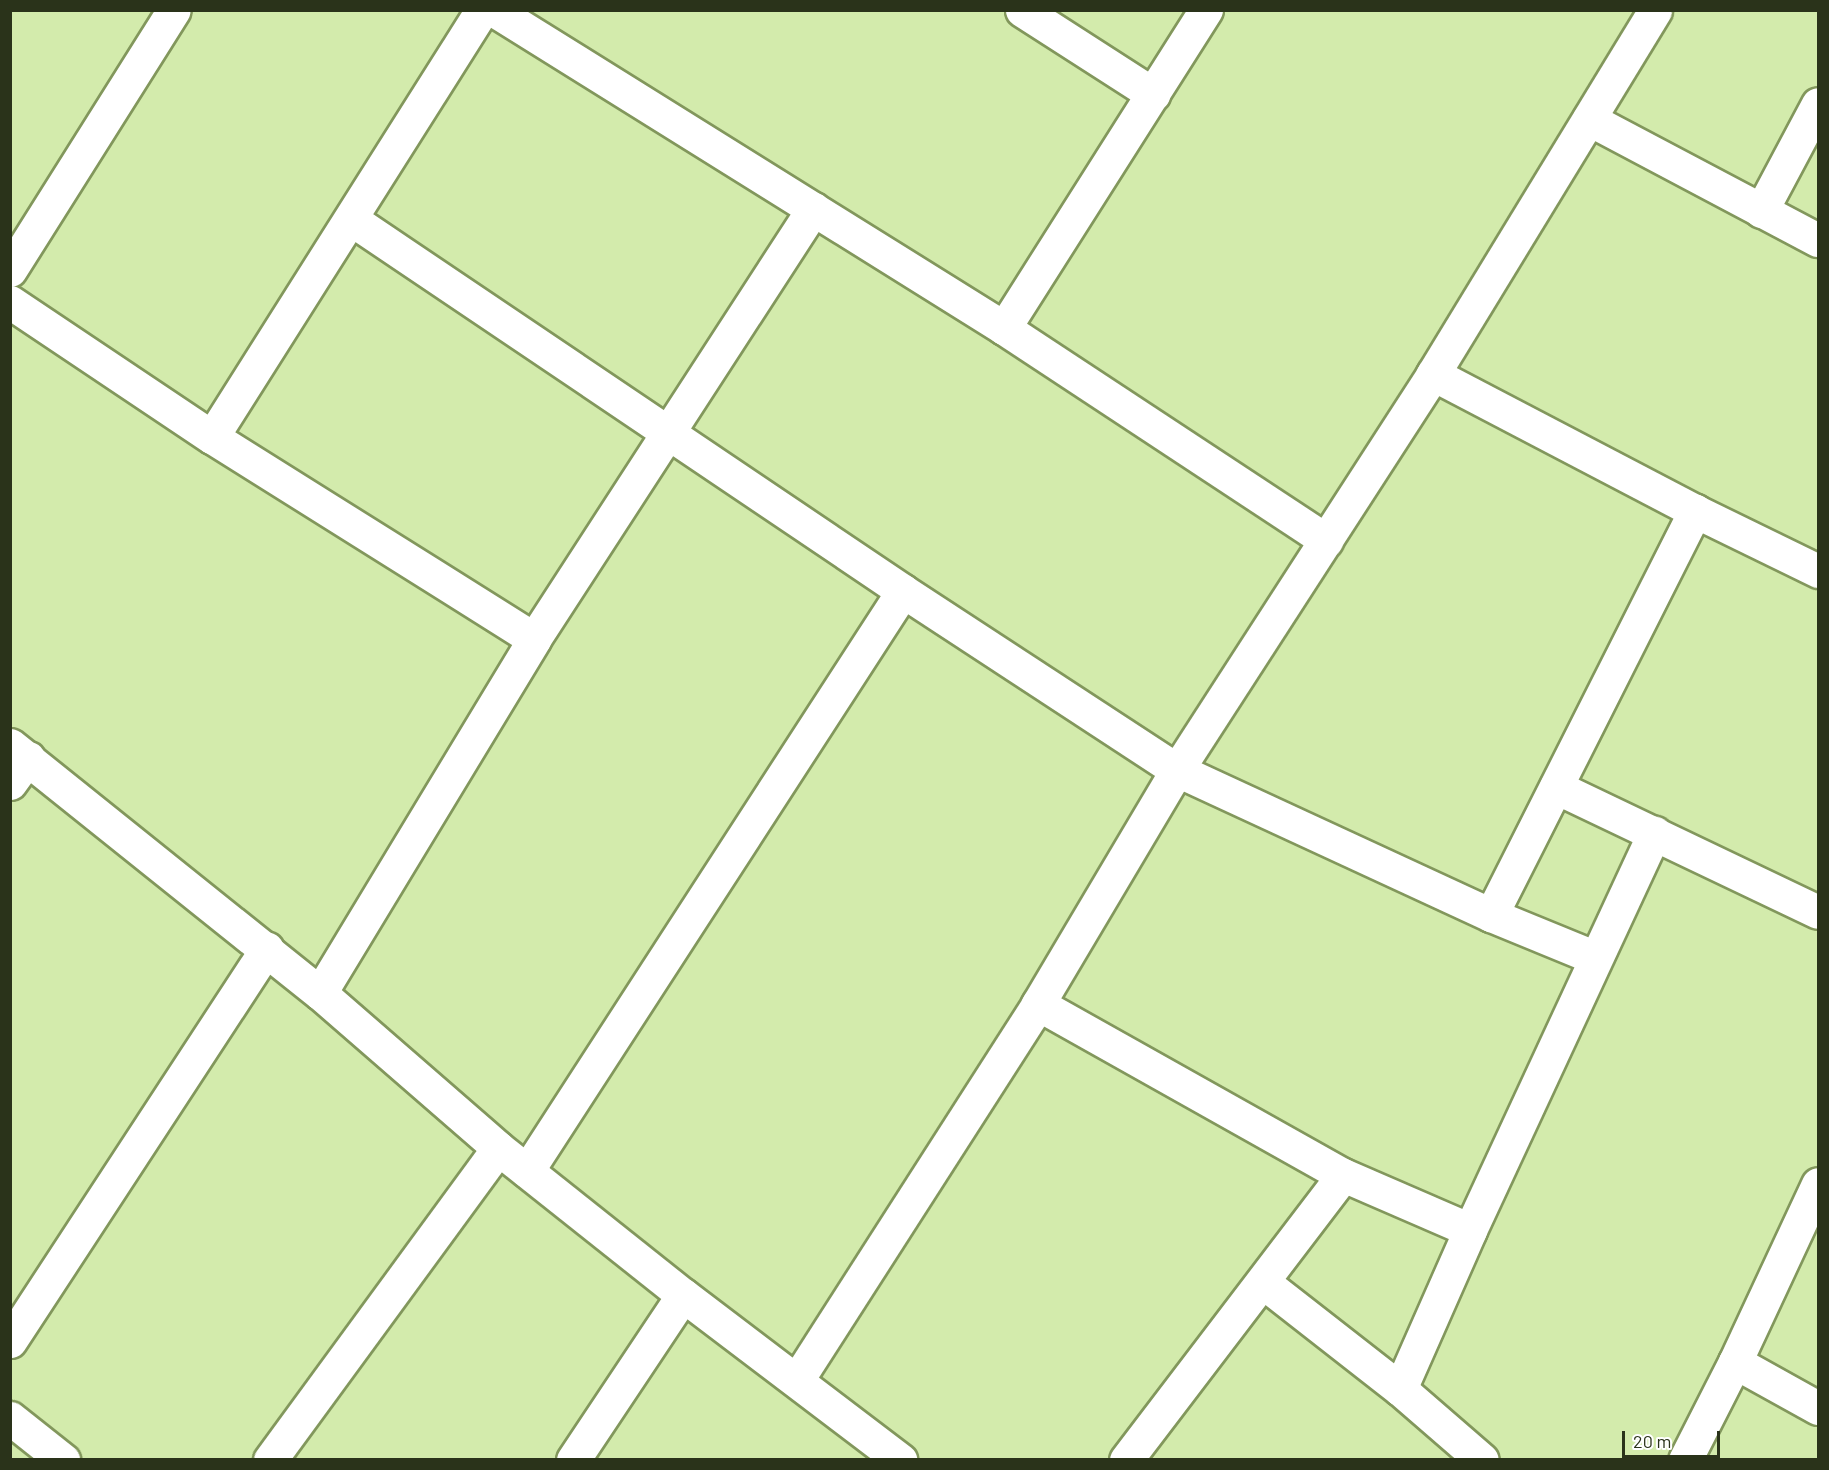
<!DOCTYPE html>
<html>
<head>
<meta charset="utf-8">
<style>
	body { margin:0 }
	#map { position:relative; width:1829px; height:1470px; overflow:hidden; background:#d3ebac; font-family:Barlow,sans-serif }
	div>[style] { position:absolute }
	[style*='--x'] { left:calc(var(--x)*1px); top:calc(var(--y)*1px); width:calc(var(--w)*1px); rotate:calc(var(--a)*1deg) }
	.roads { filter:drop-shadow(2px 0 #82975c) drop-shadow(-2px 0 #82975c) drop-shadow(0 2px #82975c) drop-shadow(0 -2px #82975c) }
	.minor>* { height:33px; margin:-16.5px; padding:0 16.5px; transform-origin:16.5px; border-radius:16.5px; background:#fff }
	span { translate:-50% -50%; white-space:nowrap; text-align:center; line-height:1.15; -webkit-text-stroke:6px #fff; paint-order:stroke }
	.frame { position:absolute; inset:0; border:12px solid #2a331a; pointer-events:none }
	.scale { position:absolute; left:1622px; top:1431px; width:98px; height:27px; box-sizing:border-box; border:3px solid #2a331a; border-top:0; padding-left:8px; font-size:18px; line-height:21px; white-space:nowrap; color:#2a331a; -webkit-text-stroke:4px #fff; paint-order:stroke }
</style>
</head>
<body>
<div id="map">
	<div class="roads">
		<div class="minor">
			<i style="--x:494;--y:10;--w:601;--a:31.94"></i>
			<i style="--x:1004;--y:328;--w:386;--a:33.4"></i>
			<i style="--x:1022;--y:10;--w:156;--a:32.7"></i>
			<i style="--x:1589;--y:119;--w:259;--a:27.9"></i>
			<i style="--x:1761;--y:211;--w:121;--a:-62"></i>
			<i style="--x:351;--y:219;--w:666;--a:33.98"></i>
			<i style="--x:903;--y:591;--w:327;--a:33.2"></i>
			<i style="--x:1177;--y:770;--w:346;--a:24.8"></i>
			<i style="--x:1491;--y:915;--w:113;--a:22.3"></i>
			<i style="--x:10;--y:270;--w:307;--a:-57.8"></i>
			<i style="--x:10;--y:302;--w:243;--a:33.8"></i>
			<i style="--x:212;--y:437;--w:380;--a:32.1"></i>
			<i style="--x:1004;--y:328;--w:377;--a:-57.6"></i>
			<i style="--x:1433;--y:374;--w:296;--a:27.6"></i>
			<i style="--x:1695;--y:511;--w:137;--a:26"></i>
			<i style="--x:212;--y:437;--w:505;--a:-57.69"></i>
			<i style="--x:10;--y:745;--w:397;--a:38.7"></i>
			<i style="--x:320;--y:993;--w:236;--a:41"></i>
			<i style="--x:498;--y:1148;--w:236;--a:38.5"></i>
			<i style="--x:683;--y:1295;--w:273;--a:37.2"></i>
			<i style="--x:10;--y:783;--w:31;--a:-54"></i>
			<i style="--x:1556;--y:787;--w:290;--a:25.5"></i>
			<i style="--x:1491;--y:915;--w:453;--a:-63.2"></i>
			<i style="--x:320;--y:993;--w:414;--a:-58.8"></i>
			<i style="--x:534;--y:639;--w:513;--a:-57.02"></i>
			<i style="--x:1038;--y:1004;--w:350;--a:29.3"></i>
			<i style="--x:1343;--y:1175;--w:138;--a:23.4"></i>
			<i style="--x:527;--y:1171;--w:691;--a:-57.05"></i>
			<i style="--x:1263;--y:1282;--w:174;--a:38"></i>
			<i style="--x:1400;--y:1389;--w:108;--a:40.9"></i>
			<i style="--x:10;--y:1341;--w:469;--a:-56.8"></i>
			<i style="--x:1735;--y:1362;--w:95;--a:29"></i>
			<i style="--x:797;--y:1380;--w:447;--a:-57.3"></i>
			<i style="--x:1038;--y:1004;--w:272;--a:-59.3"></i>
			<i style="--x:1177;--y:770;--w:472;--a:-57.1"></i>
			<i style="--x:1433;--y:374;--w:426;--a:-58.6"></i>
			<i style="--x:1400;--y:1389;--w:174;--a:-66.2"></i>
			<i style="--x:1470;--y:1230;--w:438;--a:-65.1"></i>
			<i style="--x:10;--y:1418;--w:68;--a:38.4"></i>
			<i style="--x:270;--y:1460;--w:386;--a:-53.8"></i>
			<i style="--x:573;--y:1460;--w:198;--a:-56.3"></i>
			<i style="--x:1126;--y:1460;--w:358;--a:-52.7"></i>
			<i style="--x:1685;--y:1460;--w:110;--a:-63"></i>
			<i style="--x:1735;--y:1362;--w:196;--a:-65"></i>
		</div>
	</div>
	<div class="frame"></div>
	<div class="scale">20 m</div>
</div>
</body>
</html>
